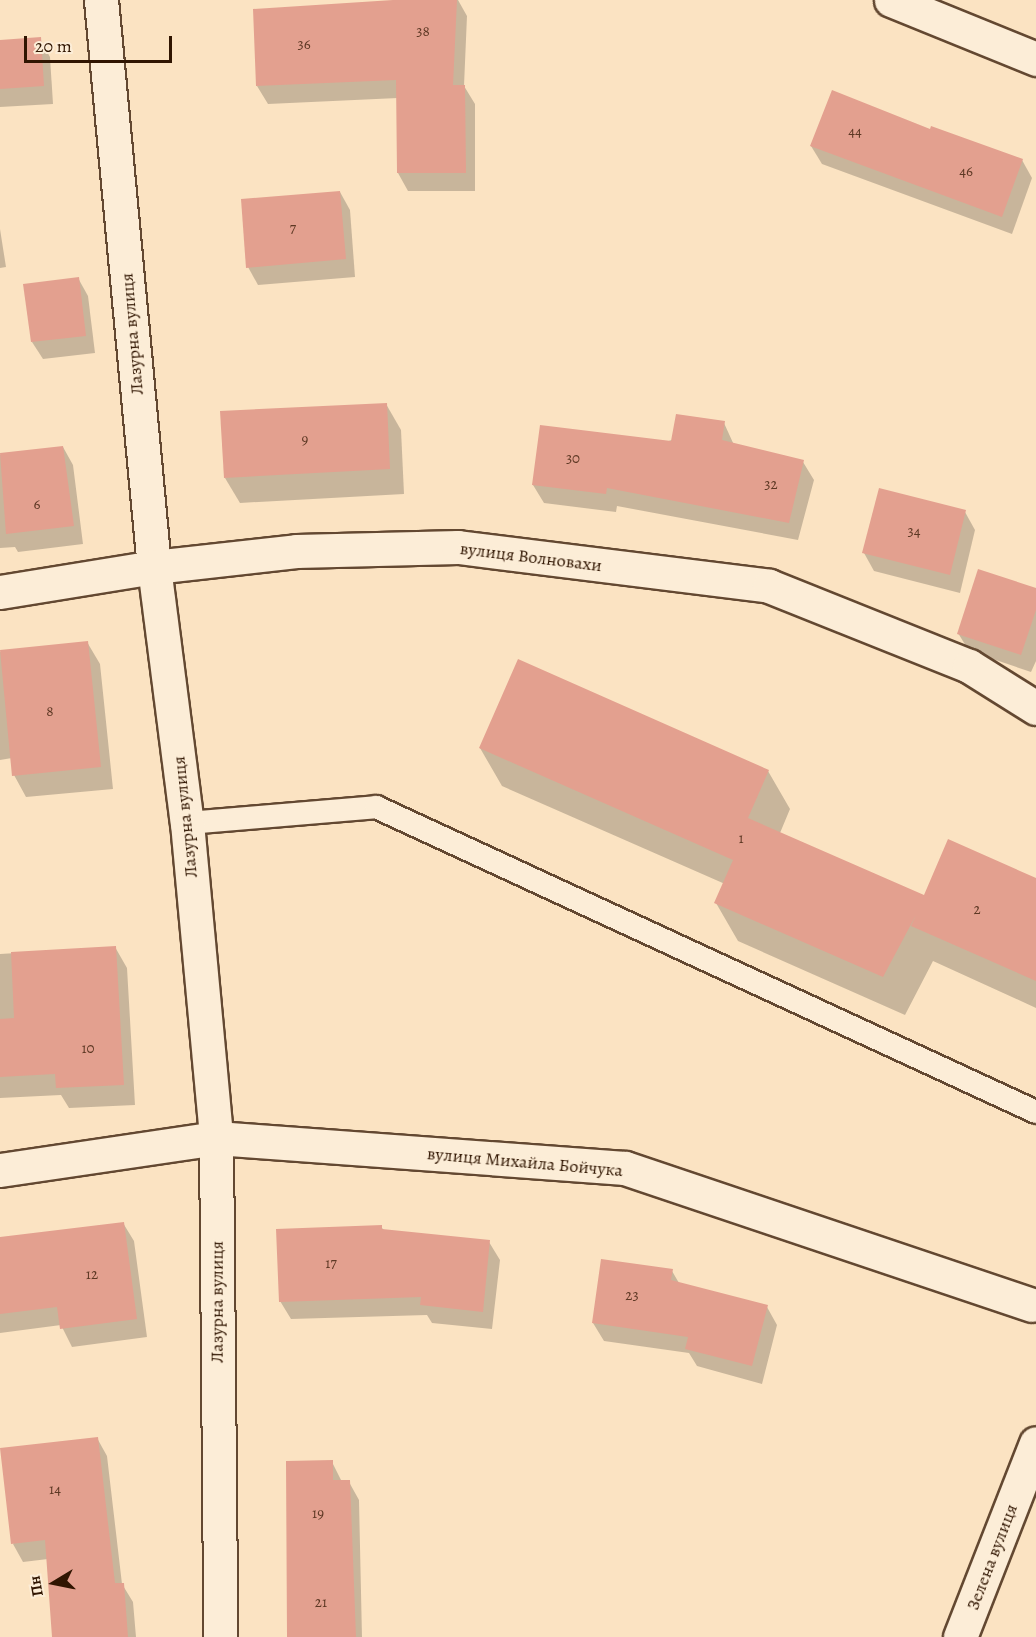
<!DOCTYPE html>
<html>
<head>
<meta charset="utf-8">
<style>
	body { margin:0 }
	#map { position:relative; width:1036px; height:1637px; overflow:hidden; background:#fbe3c2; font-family:Alegreya,serif }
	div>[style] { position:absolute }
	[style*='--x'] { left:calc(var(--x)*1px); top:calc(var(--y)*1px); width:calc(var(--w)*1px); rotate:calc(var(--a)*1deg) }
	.shadow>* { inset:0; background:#0003 }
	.building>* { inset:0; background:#e3a08f }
	.roads { filter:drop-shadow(2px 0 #634831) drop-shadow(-2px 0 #634831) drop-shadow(0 2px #634831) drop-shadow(0 -2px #634831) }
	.lane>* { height:22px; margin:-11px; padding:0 11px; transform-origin:11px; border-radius:11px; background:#fcedd7 }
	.street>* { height:33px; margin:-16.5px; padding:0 16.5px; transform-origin:16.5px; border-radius:16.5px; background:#fcedd7 }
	span { translate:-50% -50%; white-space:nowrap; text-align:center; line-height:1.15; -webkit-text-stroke:5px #fcedd7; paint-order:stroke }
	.number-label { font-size:15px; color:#5d3824 }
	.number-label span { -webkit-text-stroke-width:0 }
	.street-label { font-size:18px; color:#301501 }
	.north { position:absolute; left:24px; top:1553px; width:60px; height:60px; -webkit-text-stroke:4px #fcedd7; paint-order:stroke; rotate:260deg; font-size:16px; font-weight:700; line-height:24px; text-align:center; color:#301501 }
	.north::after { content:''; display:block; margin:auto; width:21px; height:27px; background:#301501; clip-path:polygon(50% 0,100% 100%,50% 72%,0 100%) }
	.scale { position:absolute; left:24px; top:36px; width:148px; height:27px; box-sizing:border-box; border:3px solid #301501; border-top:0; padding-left:8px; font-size:18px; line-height:21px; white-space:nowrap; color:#301501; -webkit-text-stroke:4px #fcedd7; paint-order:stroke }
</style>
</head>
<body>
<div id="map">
	<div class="shadow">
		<i style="clip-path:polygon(394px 0,458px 0,467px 16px,464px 86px,475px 104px,475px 191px,408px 191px,398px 173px,398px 98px,268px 104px,257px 86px)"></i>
		<i style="clip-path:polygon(40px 39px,50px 57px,53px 104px,0 107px,0 41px)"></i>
		<i style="clip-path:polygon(930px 131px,1022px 160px,1032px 178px,1012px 234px,822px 164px,811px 146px)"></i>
		<i style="clip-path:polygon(340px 192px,350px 210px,355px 277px,258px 285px,248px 267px)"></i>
		<i style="clip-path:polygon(0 229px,6px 267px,0 268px)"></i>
		<i style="clip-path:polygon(78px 278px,88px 296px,95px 353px,43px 359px,32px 342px)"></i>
		<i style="clip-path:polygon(386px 404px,401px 430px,404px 494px,240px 503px,225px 478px)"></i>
		<i style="clip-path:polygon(724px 423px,734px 445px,803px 462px,814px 480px,798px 540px,617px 506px,616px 512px,544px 503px,533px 485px)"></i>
		<i style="clip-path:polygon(63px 447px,73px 465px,83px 544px,18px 552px,15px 547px,0 548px,0 455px)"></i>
		<i style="clip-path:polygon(965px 512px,975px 530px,960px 593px,874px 571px,864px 553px)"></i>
		<i style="clip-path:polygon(1036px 589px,1036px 661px,1031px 672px,969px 651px,958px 633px)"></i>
		<i style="clip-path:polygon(87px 642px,100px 664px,113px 789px,26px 797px,14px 775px,12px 758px,0 760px,0 652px)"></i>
		<i style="clip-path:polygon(480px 748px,768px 771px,790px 809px,780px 833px,925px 897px,1036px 879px,1036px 1008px,933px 961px,905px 1015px,738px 941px,716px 903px,725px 884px,502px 786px)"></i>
		<i style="clip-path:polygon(115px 947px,127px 968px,135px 1105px,69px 1108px,61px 1095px,0 1098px,0 954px)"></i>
		<i style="clip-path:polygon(123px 1223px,134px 1241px,147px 1337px,72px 1347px,61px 1325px,0 1333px,0 1248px)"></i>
		<i style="clip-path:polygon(381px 1227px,384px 1230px,489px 1242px,500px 1260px,492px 1329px,432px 1323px,427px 1315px,291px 1319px,280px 1301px)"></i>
		<i style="clip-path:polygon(672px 1271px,679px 1283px,767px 1307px,777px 1325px,762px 1384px,697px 1366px,689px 1353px,604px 1341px,593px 1323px)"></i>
		<i style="clip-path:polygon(97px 1438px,107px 1456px,122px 1584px,133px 1602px,136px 1637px,54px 1637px,48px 1559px,23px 1562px,13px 1544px)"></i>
		<i style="clip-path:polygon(332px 1462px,342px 1482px,349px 1482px,359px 1500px,362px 1637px,291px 1637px)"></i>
	</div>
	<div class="building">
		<i style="clip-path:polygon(393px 0,457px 0,453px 85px,465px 85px,466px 173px,397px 173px,396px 80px,256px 86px,253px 9px)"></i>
		<i style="clip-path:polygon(41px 37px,44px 86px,0 89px,0 40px)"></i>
		<i style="clip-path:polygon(832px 90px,930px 129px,931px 126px,1023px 159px,1002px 217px,810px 146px)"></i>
		<i style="clip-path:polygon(340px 191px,346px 259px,246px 268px,241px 199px)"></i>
		<i style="clip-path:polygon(79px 277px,86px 336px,31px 342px,23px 284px)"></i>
		<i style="clip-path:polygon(387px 403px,390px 469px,224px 478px,220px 411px)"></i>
		<i style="clip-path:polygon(676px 414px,725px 421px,722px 440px,804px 460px,789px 523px,607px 488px,606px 494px,532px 485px,540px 425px,671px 441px)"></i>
		<i style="clip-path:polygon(63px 446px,74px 526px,6px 534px,0 453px)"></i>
		<i style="clip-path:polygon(879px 488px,966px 510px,950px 575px,862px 553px)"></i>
		<i style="clip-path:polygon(978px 569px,1036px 588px,1036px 610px,1021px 655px,957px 634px)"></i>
		<i style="clip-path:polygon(88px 641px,101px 767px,12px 776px,0 650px)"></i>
		<i style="clip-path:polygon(518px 659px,769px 770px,748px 818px,924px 895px,948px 839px,1036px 878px,1036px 981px,911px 926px,916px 915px,883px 977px,714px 903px,733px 860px,479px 748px)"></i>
		<i style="clip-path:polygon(116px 946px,124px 1085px,56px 1088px,55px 1074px,0 1077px,0 1019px,14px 1018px,11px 952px)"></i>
		<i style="clip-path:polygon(124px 1222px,137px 1319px,60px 1329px,57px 1307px,0 1314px,0 1237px)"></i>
		<i style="clip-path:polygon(382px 1225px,382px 1229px,490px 1240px,483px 1312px,420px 1305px,421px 1297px,279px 1302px,276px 1229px)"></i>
		<i style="clip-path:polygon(601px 1259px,673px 1269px,671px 1280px,768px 1305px,752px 1366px,685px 1349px,688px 1337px,592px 1323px)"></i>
		<i style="clip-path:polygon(98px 1437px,115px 1583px,124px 1583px,128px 1637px,52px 1637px,45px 1540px,11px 1544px,0 1448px)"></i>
		<i style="clip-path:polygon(333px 1460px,333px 1480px,350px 1480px,356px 1637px,287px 1637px,286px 1461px)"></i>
	</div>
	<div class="roads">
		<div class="lane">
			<i style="--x:187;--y:823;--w:190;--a:-4.8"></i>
			<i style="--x:376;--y:807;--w:727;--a:24.8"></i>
		</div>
		<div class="street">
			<i style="--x:101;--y:0;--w:569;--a:84.66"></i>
			<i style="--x:154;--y:567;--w:258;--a:82.7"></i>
			<i style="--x:187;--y:823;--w:316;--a:84.7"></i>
			<i style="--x:216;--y:1138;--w:499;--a:89.5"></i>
			<i style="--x:891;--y:0;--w:157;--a:22.1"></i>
			<i style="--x:0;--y:592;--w:156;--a:-9.2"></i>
			<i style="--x:154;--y:567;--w:143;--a:-6.4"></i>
			<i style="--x:296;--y:551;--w:162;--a:-1.4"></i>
			<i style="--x:458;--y:547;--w:313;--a:7.1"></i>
			<i style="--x:769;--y:586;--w:215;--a:21.8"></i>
			<i style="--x:969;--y:666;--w:79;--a:32.1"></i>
			<i style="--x:0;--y:1170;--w:218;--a:-8.4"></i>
			<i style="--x:216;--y:1138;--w:410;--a:4.2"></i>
			<i style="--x:625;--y:1168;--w:429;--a:18.6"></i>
			<i style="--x:960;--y:1637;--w:208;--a:-68.6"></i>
		</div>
	</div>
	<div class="number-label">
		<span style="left:423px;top:32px">38</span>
		<span style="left:304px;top:45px">36</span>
		<span style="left:855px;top:132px">44</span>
		<span style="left:966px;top:172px">46</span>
		<span style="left:293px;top:229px">7</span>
		<span style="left:305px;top:440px">9</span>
		<span style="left:573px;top:459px">30</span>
		<span style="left:771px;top:485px">32</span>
		<span style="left:37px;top:505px">6</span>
		<span style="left:914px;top:532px">34</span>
		<span style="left:50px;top:712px">8</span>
		<span style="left:741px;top:839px">1</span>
		<span style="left:977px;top:910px">2</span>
		<span style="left:88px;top:1049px">10</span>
		<span style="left:331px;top:1264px">17</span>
		<span style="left:92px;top:1275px">12</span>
		<span style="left:632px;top:1296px">23</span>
		<span style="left:55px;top:1490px">14</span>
		<span style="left:318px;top:1514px">19</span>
		<span style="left:321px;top:1603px">21</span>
	</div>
	<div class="street-label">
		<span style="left:132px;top:334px;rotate:-95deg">Лазурна вулиця</span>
		<span style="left:531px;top:557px;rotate:7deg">вулиця Волновахи</span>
		<span style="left:185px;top:817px;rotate:-96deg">Лазурна вулиця</span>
		<span style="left:525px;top:1162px;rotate:5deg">вулиця Михайла Бойчука</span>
		<span style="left:217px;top:1302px;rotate:-90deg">Лазурна вулиця</span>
		<span style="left:992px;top:1557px;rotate:-69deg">Зелена вулиця</span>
	</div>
	<div class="north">Пн</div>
	<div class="scale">20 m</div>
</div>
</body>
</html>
